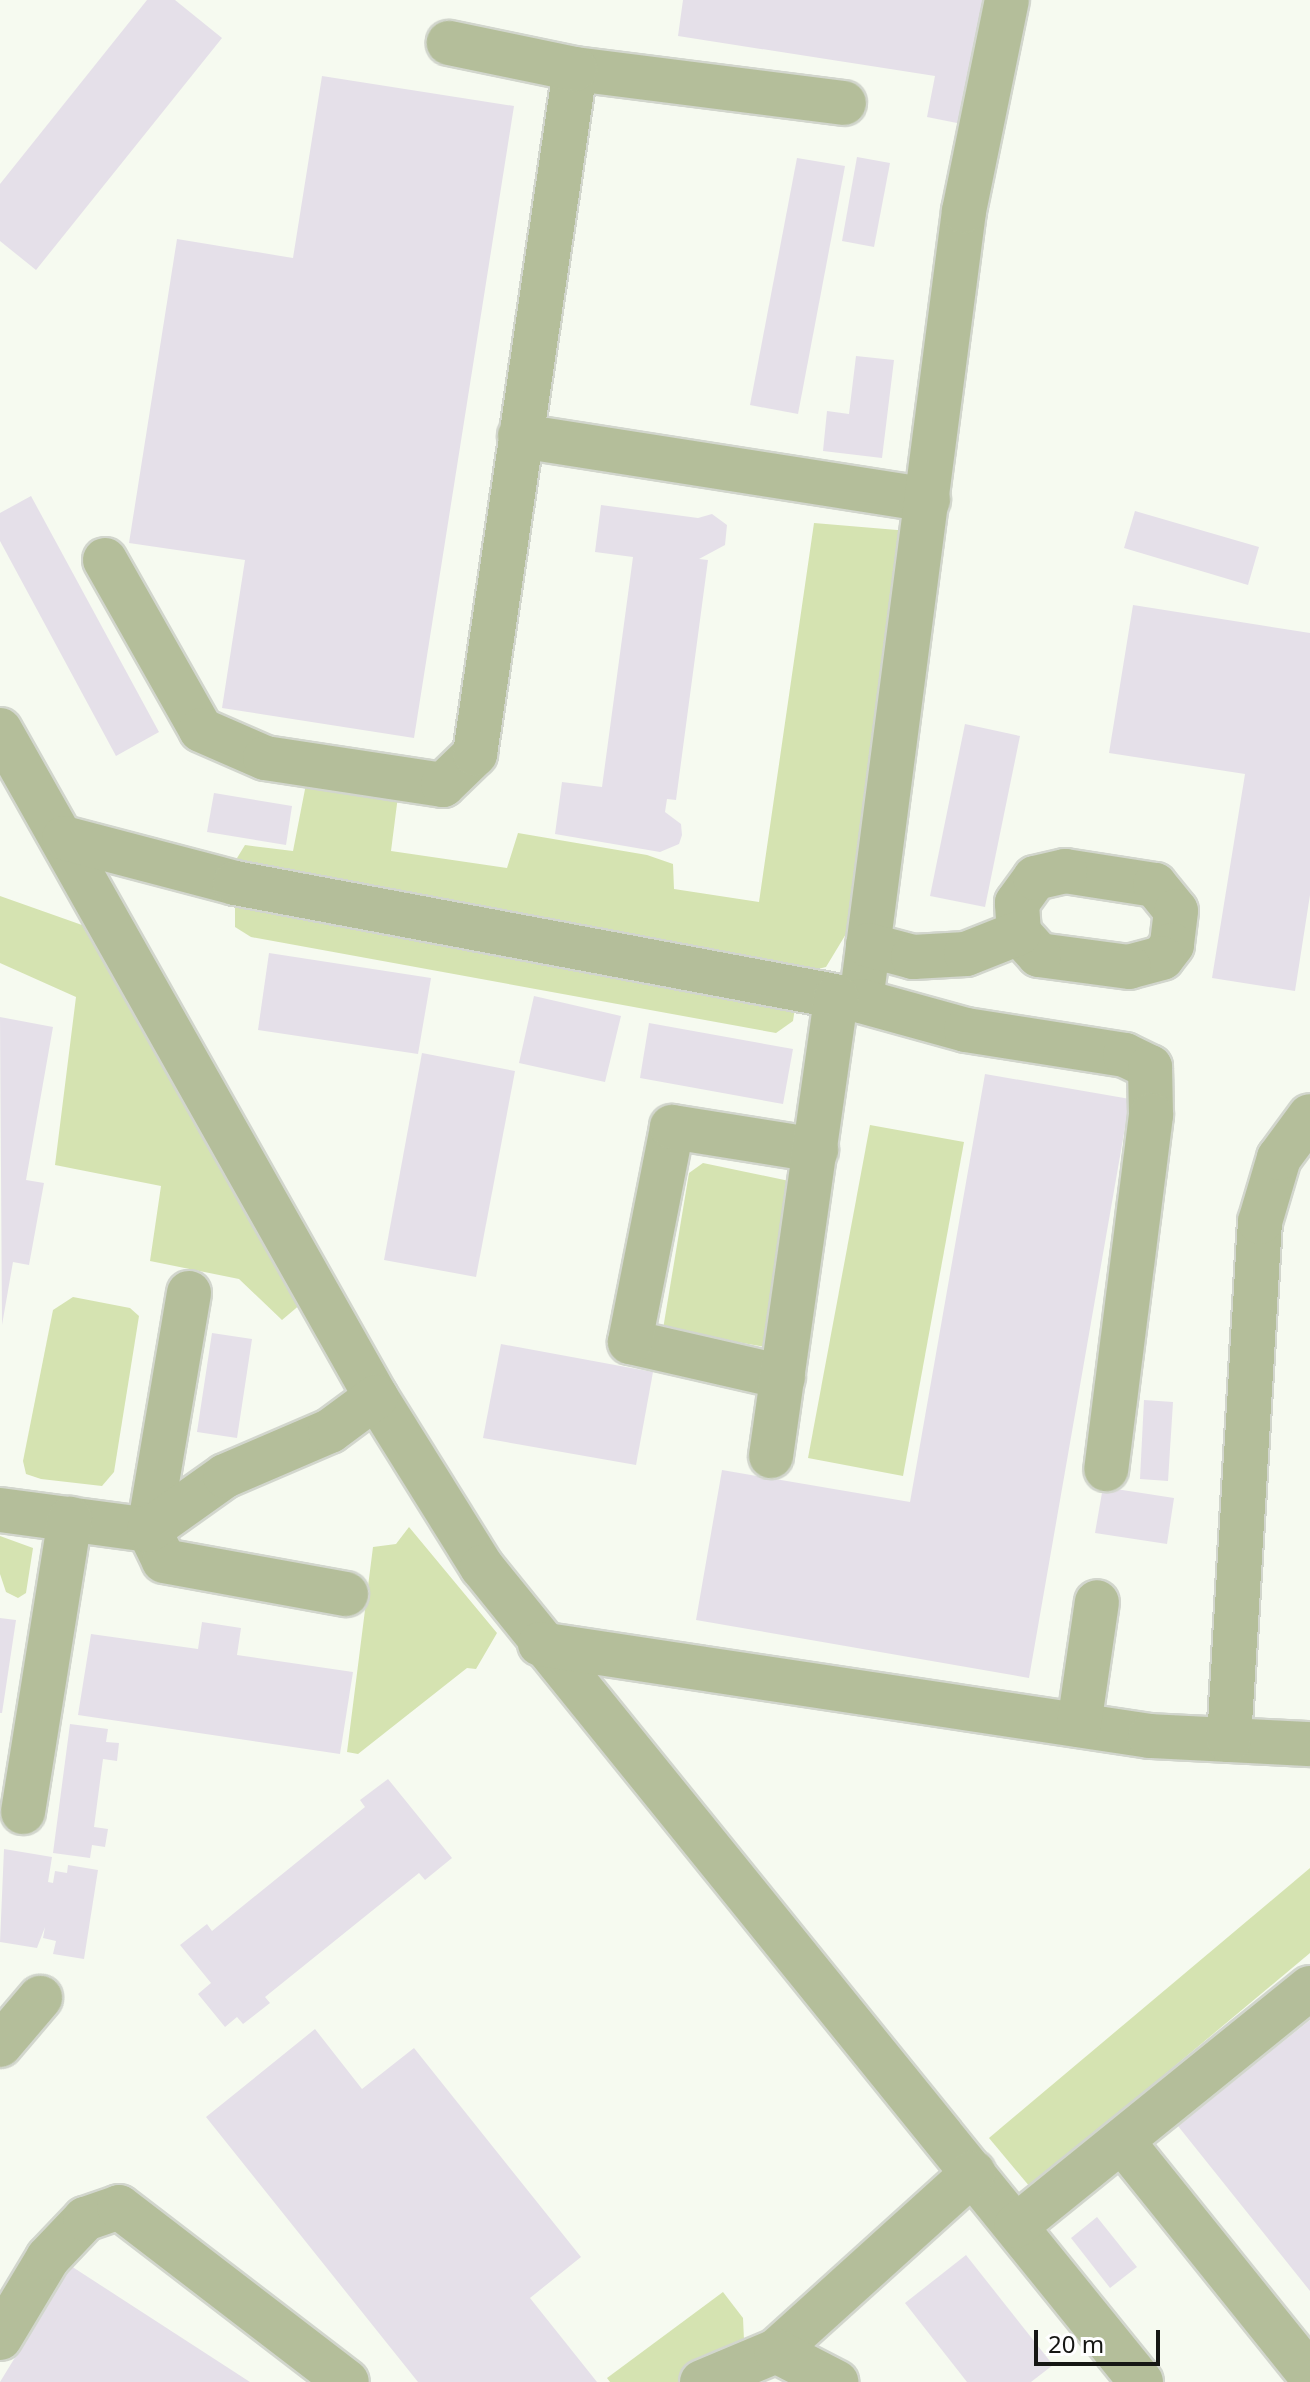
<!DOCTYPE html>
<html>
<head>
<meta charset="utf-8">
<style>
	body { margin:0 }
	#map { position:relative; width:1310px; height:2382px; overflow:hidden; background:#f6faf0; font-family:"Noto Sans",sans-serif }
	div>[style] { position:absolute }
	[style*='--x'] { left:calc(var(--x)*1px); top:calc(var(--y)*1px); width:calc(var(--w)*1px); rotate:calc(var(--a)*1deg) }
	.green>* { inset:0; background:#d5e3b1 }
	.building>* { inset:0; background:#e5e0e9 }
	.roads { filter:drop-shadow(2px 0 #d2d6cd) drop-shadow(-2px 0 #d2d6cd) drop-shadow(0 2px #d2d6cd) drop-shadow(0 -2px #d2d6cd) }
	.minor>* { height:44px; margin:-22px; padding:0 22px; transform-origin:22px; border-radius:22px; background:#b4be9a }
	span { translate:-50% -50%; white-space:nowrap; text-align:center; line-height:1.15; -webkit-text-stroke:6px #fff; paint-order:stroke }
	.scale { position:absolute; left:1034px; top:2330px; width:126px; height:36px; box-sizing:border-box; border:4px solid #161714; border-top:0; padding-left:10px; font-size:24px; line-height:28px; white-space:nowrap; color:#161714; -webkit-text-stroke:6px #fff; paint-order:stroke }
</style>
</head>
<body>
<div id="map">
	<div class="green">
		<i style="clip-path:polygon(814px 523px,909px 531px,849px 929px,826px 967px,802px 973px,234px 863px,245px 845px,293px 851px,306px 784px,398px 796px,391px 851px,507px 868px,518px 833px,647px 855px,673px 864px,674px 889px,759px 902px)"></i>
		<i style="clip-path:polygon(0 896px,82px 925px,308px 1298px,282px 1320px,239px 1279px,150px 1261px,161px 1186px,55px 1165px,76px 997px,0 963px)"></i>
		<i style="clip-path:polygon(259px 902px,795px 1008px,793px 1021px,776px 1033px,251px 937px,235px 927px,235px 908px)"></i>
		<i style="clip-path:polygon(870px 1125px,964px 1142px,903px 1476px,808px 1458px)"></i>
		<i style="clip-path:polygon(703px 1163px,794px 1182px,765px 1347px,663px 1329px,689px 1173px)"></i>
		<i style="clip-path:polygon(73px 1297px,130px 1308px,139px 1316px,114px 1472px,102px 1486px,41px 1479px,26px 1474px,23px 1461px,53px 1310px)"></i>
		<i style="clip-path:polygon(409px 1527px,497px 1633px,476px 1669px,467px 1668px,358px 1754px,347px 1752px,373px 1547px,396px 1544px)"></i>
		<i style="clip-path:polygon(0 1536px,33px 1548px,26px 1593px,18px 1598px,6px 1592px,0 1574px)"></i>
		<i style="clip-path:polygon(1310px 1868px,1310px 1953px,1030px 2187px,989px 2138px)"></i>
		<i style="clip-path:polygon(723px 2292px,743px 2318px,744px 2340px,726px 2358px,679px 2382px,610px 2382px,607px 2378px)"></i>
	</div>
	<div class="building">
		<i style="clip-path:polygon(147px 0,175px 0,222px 38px,36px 270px,0 241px,0 184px)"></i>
		<i style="clip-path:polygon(683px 0,984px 0,962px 124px,927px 117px,935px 76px,678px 36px)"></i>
		<i style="clip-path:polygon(322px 76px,514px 106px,414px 738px,222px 708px,245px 560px,129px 543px,177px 239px,293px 258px)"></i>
		<i style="clip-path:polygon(857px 157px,890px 163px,874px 247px,842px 241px)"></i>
		<i style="clip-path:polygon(797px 158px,845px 166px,798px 414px,750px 405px)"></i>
		<i style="clip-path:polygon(856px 356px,894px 360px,882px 458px,823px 451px,827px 411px,849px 414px)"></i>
		<i style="clip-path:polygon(31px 496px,159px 732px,116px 756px,0 541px,0 513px)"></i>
		<i style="clip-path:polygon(601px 505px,698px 518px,712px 514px,727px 525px,725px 545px,699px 559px,708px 560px,676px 800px,667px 799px,665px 812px,681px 824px,682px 835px,679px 844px,660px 852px,555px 834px,562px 782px,602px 787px,633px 557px,595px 552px)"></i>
		<i style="clip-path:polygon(1135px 511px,1259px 547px,1248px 585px,1124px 548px)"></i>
		<i style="clip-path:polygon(1133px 605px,1310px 633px,1310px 895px,1295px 991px,1212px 978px,1245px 774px,1109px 753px)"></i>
		<i style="clip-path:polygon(965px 724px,1020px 736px,985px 907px,930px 896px)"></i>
		<i style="clip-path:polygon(214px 793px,292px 806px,286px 845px,207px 832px)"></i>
		<i style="clip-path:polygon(269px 953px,431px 978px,418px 1054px,258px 1030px)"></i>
		<i style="clip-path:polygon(534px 996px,621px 1016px,605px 1082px,519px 1063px)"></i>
		<i style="clip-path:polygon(0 1017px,53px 1027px,26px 1180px,44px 1183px,29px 1265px,13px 1262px,2px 1325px)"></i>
		<i style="clip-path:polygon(649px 1023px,793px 1049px,783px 1104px,640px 1078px)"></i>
		<i style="clip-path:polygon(422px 1053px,515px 1071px,476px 1277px,384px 1260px)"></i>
		<i style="clip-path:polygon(985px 1074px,1130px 1099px,1029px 1678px,696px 1620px,722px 1470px,910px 1502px)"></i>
		<i style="clip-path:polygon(212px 1333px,252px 1339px,237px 1438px,197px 1432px)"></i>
		<i style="clip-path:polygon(501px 1344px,653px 1372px,636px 1465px,483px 1438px)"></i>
		<i style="clip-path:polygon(1144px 1400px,1173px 1402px,1168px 1481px,1140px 1479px)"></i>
		<i style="clip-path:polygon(1103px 1487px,1174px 1498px,1167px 1544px,1095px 1533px)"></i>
		<i style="clip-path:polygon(0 1618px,16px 1620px,2px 1713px,0 1713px)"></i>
		<i style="clip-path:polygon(202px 1622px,241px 1628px,237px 1655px,353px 1672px,340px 1754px,78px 1715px,91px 1634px,198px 1649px)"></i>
		<i style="clip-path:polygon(70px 1724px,108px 1729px,106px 1742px,119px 1743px,117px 1761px,103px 1759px,94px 1827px,108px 1829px,105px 1847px,92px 1845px,90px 1858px,53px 1853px)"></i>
		<i style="clip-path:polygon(388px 1779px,452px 1858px,425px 1880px,419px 1873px,265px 1997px,270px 2003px,243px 2024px,237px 2017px,225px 2027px,198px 1994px,211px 1983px,180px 1945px,207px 1924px,212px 1931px,365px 1807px,360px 1800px)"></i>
		<i style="clip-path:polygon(4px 1849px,52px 1857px,48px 1882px,53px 1883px,55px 1871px,67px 1873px,68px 1865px,98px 1870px,84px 1959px,53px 1954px,56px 1941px,43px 1938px,45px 1927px,37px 1948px,0 1942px)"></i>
		<i style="clip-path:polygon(1310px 2020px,1310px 2291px,1178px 2126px)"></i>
		<i style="clip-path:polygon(315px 2029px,362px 2089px,414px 2048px,581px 2257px,530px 2298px,597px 2382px,418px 2382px,206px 2117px)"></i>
		<i style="clip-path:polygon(1097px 2217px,1137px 2267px,1110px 2288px,1071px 2238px)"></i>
		<i style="clip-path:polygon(966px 2255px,1053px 2365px,1031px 2382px,967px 2382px,905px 2303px)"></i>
		<i style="clip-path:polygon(71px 2266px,250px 2382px,0 2382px)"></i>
	</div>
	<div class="roads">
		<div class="minor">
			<i style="--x:575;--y:69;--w:271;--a:7.2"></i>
			<i style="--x:520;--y:436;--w:413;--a:8.9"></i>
			<i style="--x:105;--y:560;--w:195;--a:60.5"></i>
			<i style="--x:201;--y:730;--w:70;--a:23.6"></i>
			<i style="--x:265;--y:758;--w:180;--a:8.6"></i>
			<i style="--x:443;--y:785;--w:45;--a:-44.1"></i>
			<i style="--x:475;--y:754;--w:692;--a:-81.69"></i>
			<i style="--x:575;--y:69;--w:129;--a:-168.3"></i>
			<i style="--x:0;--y:730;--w:766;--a:60.59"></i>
			<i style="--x:376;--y:1397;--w:200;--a:58.1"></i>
			<i style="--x:482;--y:1567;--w:1048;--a:51.04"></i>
			<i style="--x:64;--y:838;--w:177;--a:14.7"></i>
			<i style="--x:235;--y:883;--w:637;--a:10.67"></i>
			<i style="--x:861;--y:1001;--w:797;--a:-82.57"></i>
			<i style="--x:964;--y:211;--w:215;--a:-78.5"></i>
			<i style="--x:1065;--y:871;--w:91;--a:8.8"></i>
			<i style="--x:1155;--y:885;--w:33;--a:51"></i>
			<i style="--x:1176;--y:911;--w:34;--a:97"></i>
			<i style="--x:1172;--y:945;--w:16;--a:128"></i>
			<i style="--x:1162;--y:958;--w:34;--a:165"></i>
			<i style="--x:1129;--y:967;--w:91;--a:-172.4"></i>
			<i style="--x:1039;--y:955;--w:30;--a:-132"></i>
			<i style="--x:1019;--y:933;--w:30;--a:-94"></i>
			<i style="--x:1017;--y:903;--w:31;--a:-54"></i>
			<i style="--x:1035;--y:878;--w:31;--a:-13"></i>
			<i style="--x:868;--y:945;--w:47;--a:14.9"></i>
			<i style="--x:913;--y:957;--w:53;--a:-3.2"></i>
			<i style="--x:966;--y:954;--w:57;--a:-21.6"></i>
			<i style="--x:861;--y:1001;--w:109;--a:15.4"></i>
			<i style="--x:966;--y:1030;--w:161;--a:8.9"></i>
			<i style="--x:1125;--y:1055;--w:28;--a:26"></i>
			<i style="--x:1150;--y:1067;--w:48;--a:88.8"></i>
			<i style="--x:1151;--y:1115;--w:357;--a:97.2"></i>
			<i style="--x:189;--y:1293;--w:240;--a:99.6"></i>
			<i style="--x:149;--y:1530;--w:34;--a:64"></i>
			<i style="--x:164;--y:1561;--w:185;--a:10.3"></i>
			<i style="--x:783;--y:1377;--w:157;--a:-167.1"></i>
			<i style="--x:630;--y:1342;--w:219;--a:-78.9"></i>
			<i style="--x:672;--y:1127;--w:146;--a:9.1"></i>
			<i style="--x:771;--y:1456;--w:464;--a:-81.9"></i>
			<i style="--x:0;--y:1510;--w:150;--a:7.6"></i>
			<i style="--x:149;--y:1530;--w:93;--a:-35.4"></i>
			<i style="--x:225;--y:1476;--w:114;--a:-23.2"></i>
			<i style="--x:330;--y:1431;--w:57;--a:-36.5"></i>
			<i style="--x:540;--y:1644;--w:617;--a:8.58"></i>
			<i style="--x:1150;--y:1736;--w:160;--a:2.9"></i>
			<i style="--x:1079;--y:1725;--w:124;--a:-81.7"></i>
			<i style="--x:1229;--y:1740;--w:519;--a:-86.58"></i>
			<i style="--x:1260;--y:1222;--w:67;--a:-73.5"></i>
			<i style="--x:1279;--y:1158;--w:52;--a:-53.6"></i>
			<i style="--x:23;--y:1812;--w:297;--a:-80.9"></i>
			<i style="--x:0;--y:2045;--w:62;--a:-49.6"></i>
			<i style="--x:1122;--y:2141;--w:300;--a:51.2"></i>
			<i style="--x:1016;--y:2226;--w:378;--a:-39"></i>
			<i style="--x:0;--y:2338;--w:93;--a:-59"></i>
			<i style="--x:48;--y:2258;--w:54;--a:-46.5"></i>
			<i style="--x:85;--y:2219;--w:36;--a:-19"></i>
			<i style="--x:119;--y:2207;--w:287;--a:37.5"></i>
			<i style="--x:776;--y:2351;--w:266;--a:-42.1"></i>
			<i style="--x:702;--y:2382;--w:80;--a:-22.7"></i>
			<i style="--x:776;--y:2351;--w:68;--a:27.3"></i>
		</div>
	</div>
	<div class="scale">20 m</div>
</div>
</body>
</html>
